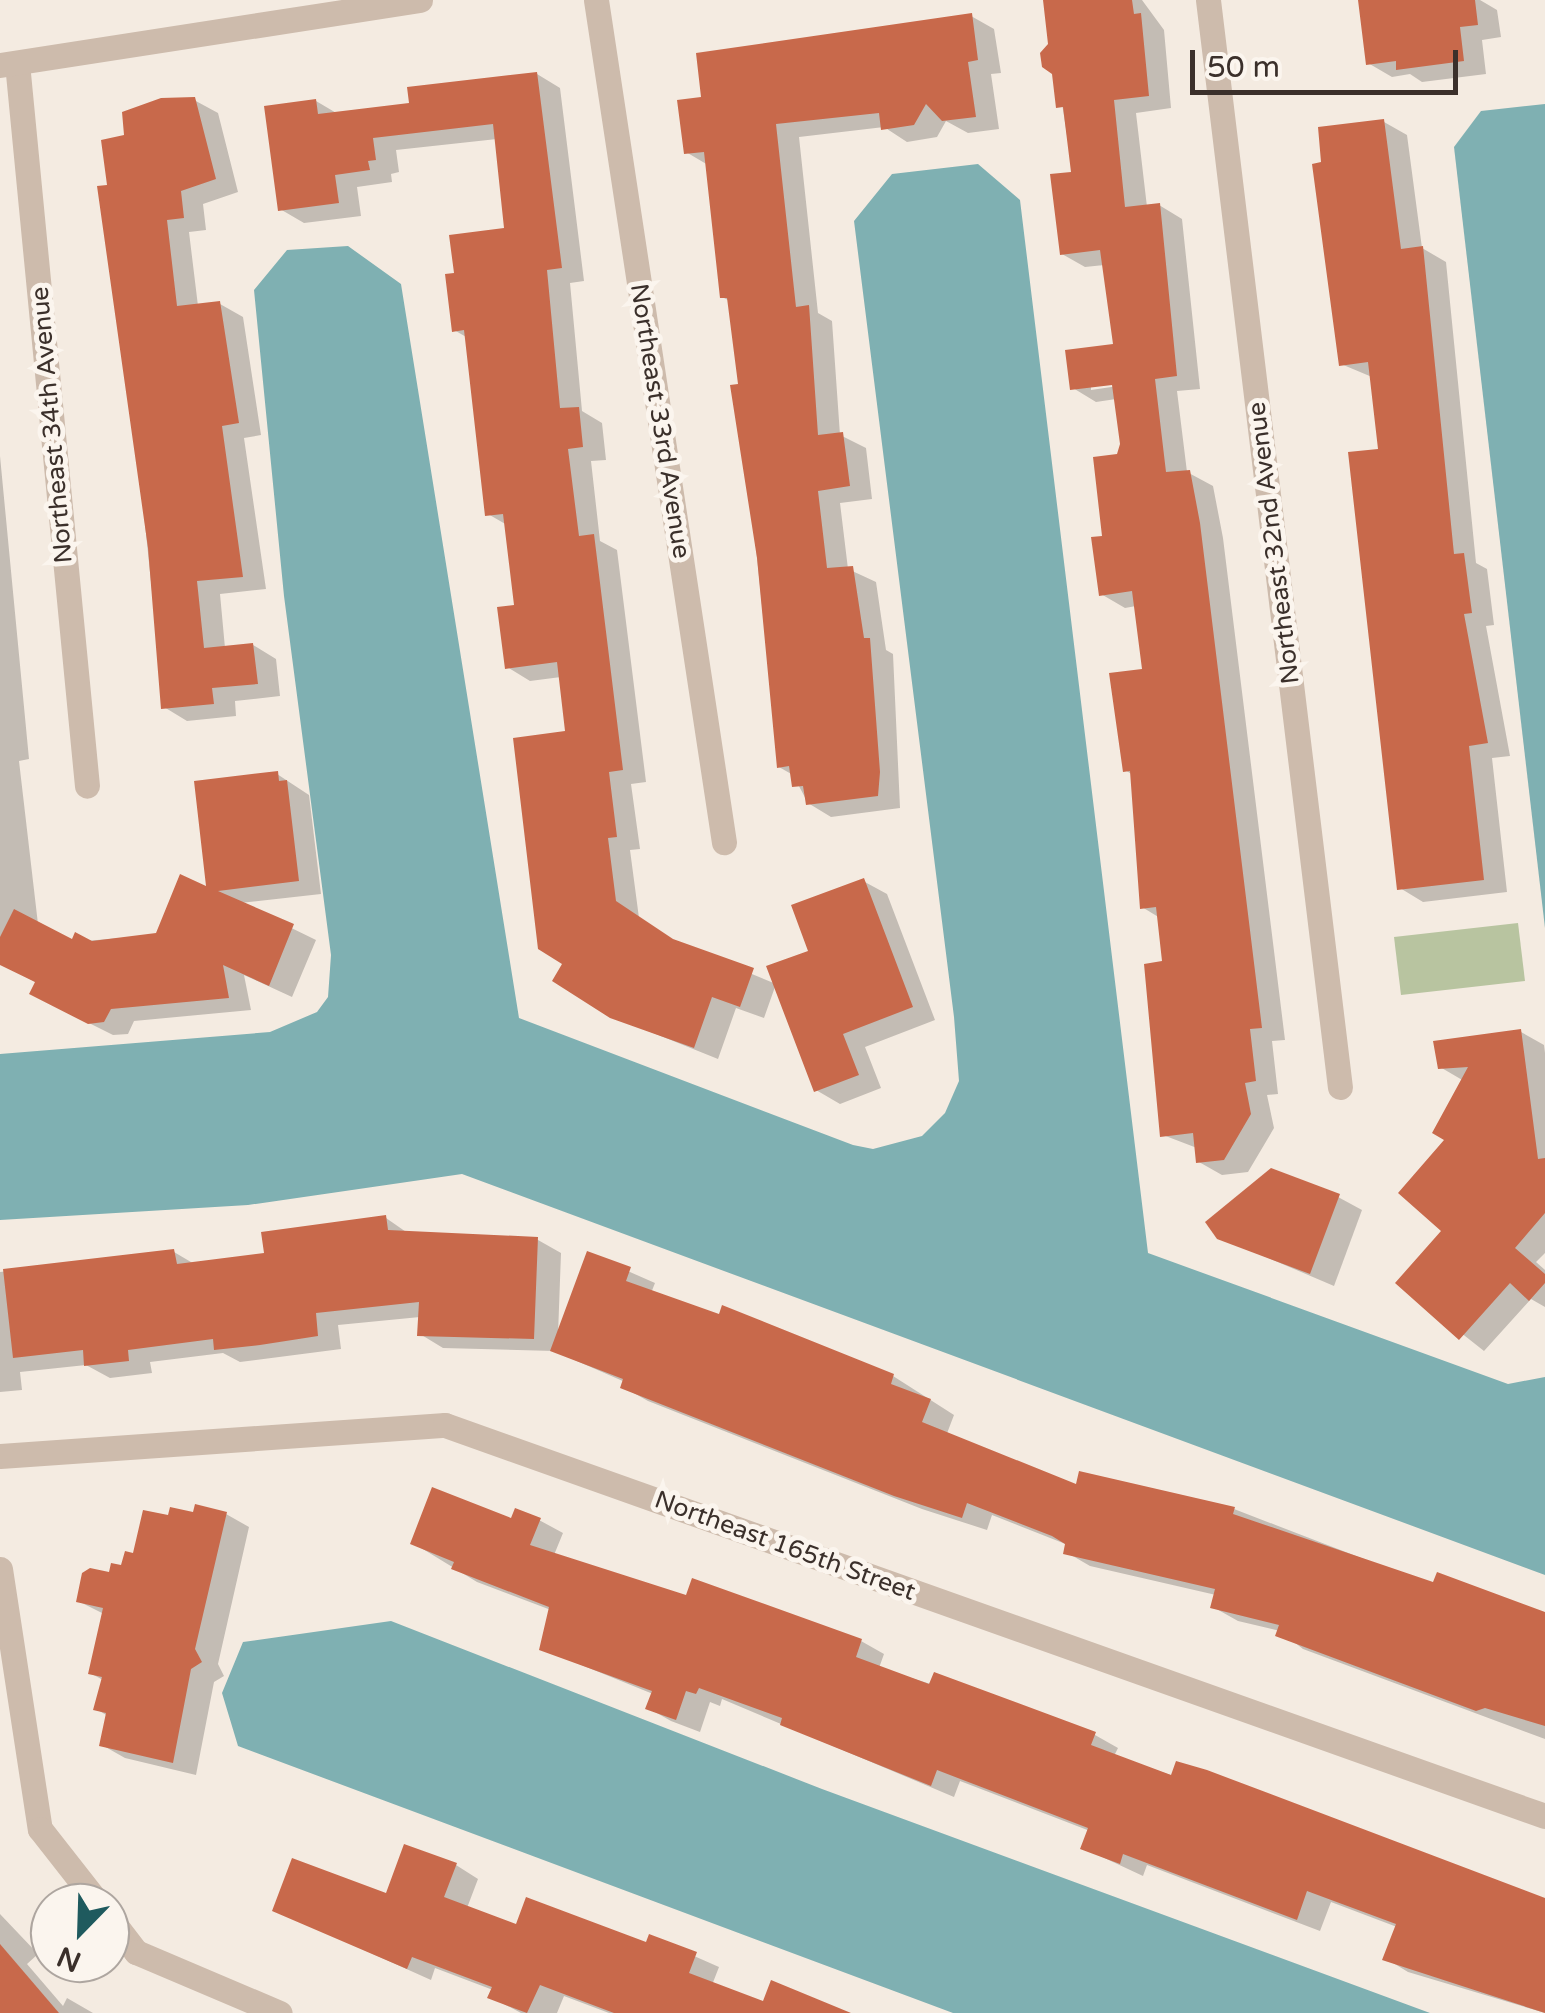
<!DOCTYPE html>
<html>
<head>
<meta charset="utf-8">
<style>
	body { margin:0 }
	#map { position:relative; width:1545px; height:2013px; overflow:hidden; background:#f4ebe1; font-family:"Varela Round",sans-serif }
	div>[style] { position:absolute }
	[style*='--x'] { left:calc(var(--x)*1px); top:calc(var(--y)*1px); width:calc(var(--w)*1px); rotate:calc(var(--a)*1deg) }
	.green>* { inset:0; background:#b8c4a0 }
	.water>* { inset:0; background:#7fb0b2 }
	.shadow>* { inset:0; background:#0003 }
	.building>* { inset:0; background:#c8694b }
	.minor>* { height:25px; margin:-12.5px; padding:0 12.5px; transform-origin:12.5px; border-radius:12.5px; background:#cdbbac }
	span { translate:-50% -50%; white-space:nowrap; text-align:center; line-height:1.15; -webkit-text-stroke:10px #fbf5ee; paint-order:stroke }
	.street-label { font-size:25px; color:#3b302b }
	.north { position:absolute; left:30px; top:1883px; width:100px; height:100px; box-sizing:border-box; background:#fbf5ee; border:2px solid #aea6a0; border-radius:50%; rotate:203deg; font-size:28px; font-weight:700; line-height:40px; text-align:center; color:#3b302b }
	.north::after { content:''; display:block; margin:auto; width:35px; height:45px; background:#1f5a5e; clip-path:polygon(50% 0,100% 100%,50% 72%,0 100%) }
	.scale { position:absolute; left:1190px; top:50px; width:268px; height:45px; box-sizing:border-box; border:5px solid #3b302b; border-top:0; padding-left:12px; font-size:30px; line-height:35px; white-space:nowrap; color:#3b302b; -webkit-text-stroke:8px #fbf5ee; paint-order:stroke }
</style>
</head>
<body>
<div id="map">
	<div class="green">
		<i style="clip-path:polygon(1518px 923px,1525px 981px,1401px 995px,1394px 937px)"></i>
	</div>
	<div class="water">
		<i style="clip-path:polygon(1545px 104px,1545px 928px,1454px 147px,1481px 111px)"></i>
		<i style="clip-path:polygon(978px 164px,1020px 200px,1148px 1253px,1508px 1384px,1545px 1377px,1545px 1575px,462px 1174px,248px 1205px,0 1220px,0 1054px,270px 1032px,317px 1012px,328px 997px,331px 955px,284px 596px,254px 290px,287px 250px,348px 246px,401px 284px,519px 1018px,853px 1145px,873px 1149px,922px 1136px,945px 1113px,959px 1081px,954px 1017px,854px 221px,892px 174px)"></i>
		<i style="clip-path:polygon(391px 1621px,822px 1789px,1430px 2013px,953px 2013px,238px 1746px,222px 1693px,243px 1642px)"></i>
	</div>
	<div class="shadow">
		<i style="clip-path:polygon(evenodd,1046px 0,1142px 0,1164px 30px,1171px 108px,1136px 113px,1147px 207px,1159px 205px,1182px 219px,1200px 389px,1177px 391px,1187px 472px,1213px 486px,1223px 538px,1285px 1040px,1272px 1041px,1278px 1094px,1267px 1095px,1274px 1128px,1248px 1172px,1222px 1175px,1199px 1162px,1197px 1148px,1163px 1135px,1165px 964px,1160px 918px,1142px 907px,1133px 775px,1125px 770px,1144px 671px,1136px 606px,1125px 608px,1101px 594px,1122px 444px,1116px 399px,1096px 402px,1073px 388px,1116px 347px,1104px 265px,1085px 267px,1062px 254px,1073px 174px,1046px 0,1124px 381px,1125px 385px,1091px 390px,1091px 385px,1124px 381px)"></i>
		<i style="clip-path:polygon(1360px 0,1480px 0,1497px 10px,1501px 37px,1482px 40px,1486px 74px,1422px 82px,1410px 74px,1392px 77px,1368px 63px)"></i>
		<i style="clip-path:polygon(971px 16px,994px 29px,1001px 73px,991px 74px,999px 129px,968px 133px,946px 121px,937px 137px,907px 142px,884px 127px,799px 137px,818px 313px,832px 321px,840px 435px,866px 448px,872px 499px,840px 503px,848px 569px,876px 582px,886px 650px,893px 654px,900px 808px,831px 817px,808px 803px,793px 775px,779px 767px,730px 301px,722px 297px,708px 165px,686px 152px,704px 99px)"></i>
		<i style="clip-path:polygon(537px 74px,560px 88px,584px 281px,570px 283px,582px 411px,602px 423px,606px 460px,591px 461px,600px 541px,617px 550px,646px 782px,631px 784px,640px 849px,630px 850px,639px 918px,679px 944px,776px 984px,811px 952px,863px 881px,887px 894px,935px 1020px,865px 1047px,881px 1088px,840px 1104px,816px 1090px,776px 984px,764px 1018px,736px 1008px,718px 1059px,611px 1016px,565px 964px,568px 733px,561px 677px,530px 681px,507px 667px,517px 607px,507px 525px,488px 514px,468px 338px,454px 330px,457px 275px,507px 230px,497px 139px,396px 150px,399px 172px,391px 174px,392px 182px,357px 187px,361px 216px,304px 223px,280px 209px,316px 101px,338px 114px,412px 105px)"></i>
		<i style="clip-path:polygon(194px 100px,218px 113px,238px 192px,203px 204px,206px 230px,189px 232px,198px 306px,220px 304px,243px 317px,261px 435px,244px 438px,266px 589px,220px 594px,225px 648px,253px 645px,276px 659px,280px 696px,235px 701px,236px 716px,187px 721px,164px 707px,110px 187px,126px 137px)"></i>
		<i style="clip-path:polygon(1384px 122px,1407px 135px,1422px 248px,1446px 262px,1476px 563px,1487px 569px,1494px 625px,1486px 626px,1510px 756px,1492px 758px,1507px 892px,1423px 902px,1400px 888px,1380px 451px,1372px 377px,1341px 364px,1324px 164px)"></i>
		<i style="clip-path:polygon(0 456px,29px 759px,19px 761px,38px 924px,73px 942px,157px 935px,209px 890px,277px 774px,309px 795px,321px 894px,240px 903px,316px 940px,292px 997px,244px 975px,251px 1010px,134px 1021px,128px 1034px,113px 1035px,55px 1006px,37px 983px,0 963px)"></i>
		<i style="clip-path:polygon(1521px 1032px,1544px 1045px,1545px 1053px,1545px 1253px,1536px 1262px,1545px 1270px,1545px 1307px,1531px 1299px,1484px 1351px,1398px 1283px,1445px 1230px,1448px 1140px,1464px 1081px,1440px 1067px)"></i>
		<i style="clip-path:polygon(1338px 1197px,1362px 1210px,1334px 1286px,1219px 1237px)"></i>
		<i style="clip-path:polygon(386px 1218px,409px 1234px,538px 1240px,561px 1253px,558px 1335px,589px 1254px,655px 1283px,651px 1293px,721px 1317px,724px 1308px,893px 1376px,954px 1415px,946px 1436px,1078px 1487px,1234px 1509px,1434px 1586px,1545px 1615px,1545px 1739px,1303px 1649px,1280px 1631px,1238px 1621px,1213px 1607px,1216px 1595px,1090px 1566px,1066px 1552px,1068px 1545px,992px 1515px,987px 1530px,922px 1509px,648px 1401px,623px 1387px,625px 1382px,554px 1351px,443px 1348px,420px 1334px,420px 1317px,338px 1325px,341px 1349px,240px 1362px,223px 1353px,150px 1362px,152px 1373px,110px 1378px,86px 1365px,20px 1372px,22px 1390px,0 1392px,0 1272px,174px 1252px,196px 1265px,266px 1255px)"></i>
		<i style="clip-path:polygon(226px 1514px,249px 1527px,218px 1664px,224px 1676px,214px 1682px,196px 1775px,125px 1758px,102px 1745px,108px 1716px,96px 1709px,103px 1680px,90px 1673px,104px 1614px,78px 1601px,123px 1568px,170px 1518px)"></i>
		<i style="clip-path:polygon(539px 1520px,563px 1533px,554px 1555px,687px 1598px,861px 1641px,884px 1654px,879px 1668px,1095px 1735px,1118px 1748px,1114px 1756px,1545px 1900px,1545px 2013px,1408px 1972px,1385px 1958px,1397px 1927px,1331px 1902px,1320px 1931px,1147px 1865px,1143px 1876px,1083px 1848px,1090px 1831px,960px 1781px,954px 1797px,722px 1699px,720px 1706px,710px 1702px,700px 1732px,671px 1721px,648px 1708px,653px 1694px,542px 1649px,551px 1610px,477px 1582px,413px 1543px)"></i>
		<i style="clip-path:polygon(456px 1865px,478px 1879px,467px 1908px,517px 1927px,648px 1946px,651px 1937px,719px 1967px,712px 1985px,764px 2004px,819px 2013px,609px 2013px,564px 1996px,557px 2013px,521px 2013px,491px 1997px,493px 1990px,435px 1968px,431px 1980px,275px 1910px,387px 1896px)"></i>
		<i style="clip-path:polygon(0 1914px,38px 1954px,27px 1964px,63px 2006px,67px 1998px,93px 2013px,0 2013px)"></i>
	</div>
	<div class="building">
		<i style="clip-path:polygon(1043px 0,1132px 0,1134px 14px,1141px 13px,1149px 96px,1114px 100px,1125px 207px,1160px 203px,1177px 376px,1155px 379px,1166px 472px,1190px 470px,1200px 523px,1262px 1028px,1250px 1029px,1256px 1081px,1245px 1083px,1251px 1114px,1224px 1160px,1196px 1163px,1193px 1133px,1160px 1137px,1144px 964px,1162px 961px,1156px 907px,1140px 909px,1130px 771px,1123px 772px,1109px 673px,1142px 669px,1132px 591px,1099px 596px,1091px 537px,1102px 536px,1093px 457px,1117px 454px,1120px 444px,1112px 385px,1070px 390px,1065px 350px,1113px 344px,1100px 250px,1060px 255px,1050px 174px,1071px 172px,1063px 107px,1056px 108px,1052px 74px,1042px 67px,1040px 53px,1048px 44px)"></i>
		<i style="clip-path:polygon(1358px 0,1475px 0,1478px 25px,1460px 27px,1464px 61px,1396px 70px,1396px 61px,1366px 65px)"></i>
		<i style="clip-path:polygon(972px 13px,978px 60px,968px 62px,976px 117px,942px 121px,926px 104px,914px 125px,881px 130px,879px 113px,776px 124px,796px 307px,809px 305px,818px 435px,843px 432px,850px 486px,818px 491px,827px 568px,853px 566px,864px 638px,870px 638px,880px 772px,878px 796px,806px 805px,803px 786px,792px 787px,789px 766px,777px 768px,757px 558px,730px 385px,738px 384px,727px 298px,720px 298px,704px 152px,684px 154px,677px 100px,701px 97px,696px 53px)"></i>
		<i style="clip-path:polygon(537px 72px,562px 268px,547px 270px,560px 408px,579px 407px,583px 447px,568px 449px,579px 536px,594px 534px,623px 770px,609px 772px,617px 837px,608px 838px,616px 901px,673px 939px,754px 968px,740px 1007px,712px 997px,694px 1048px,610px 1018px,552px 981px,562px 964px,538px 949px,513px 738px,565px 731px,557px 662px,505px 669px,497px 607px,514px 605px,503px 514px,485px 516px,464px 330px,452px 332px,445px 274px,454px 273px,449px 235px,504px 228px,493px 124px,373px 138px,376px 160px,368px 161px,370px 170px,335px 175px,339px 203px,278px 211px,264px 106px,316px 99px,318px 114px,409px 103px,407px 87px)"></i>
		<i style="clip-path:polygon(195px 97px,216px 179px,181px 191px,184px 218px,167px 220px,177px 306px,220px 301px,239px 423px,222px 426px,243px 577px,197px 581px,204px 648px,253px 643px,258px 684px,212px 688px,214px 704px,161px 709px,148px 548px,97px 186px,107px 185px,101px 140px,124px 135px,122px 112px,161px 98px)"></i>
		<i style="clip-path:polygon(1384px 119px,1401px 249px,1423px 246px,1454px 554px,1464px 553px,1472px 613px,1464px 614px,1488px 743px,1469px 746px,1484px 880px,1397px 890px,1348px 452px,1378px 449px,1368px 362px,1339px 366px,1312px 164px,1321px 162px,1318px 127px)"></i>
		<i style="clip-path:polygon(278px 771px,279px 781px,287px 780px,299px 881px,218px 891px,294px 924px,269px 986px,223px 965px,229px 998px,111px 1009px,104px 1022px,88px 1024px,29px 994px,35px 982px,0 965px,0 937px,14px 909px,72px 939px,75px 932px,92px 941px,156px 933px,180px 874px,206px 886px,194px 781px)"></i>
		<i style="clip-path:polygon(864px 878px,913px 1007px,843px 1034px,859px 1075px,814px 1092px,766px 966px,808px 951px,791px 905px)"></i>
		<i style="clip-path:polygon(1521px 1029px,1538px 1159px,1545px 1158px,1545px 1213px,1515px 1248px,1545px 1274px,1545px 1283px,1529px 1301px,1510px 1283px,1459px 1340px,1395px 1283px,1441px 1231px,1398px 1193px,1444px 1140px,1432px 1133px,1468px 1067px,1438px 1069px,1433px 1041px)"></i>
		<i style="clip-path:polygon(1271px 1168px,1340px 1194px,1310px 1274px,1217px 1239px,1205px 1222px)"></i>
		<i style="clip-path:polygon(386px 1215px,388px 1230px,538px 1237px,534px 1339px,417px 1336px,419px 1302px,316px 1313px,318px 1336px,260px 1345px,214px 1350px,213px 1339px,128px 1350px,129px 1361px,84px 1366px,83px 1350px,13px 1358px,3px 1269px,174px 1249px,177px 1264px,264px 1253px,261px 1232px)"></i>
		<i style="clip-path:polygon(587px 1251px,631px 1267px,626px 1281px,719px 1314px,722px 1305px,894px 1374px,891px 1384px,931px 1399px,922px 1422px,1076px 1484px,1079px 1471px,1235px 1507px,1233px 1514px,1433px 1582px,1437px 1572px,1545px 1612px,1545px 1726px,1485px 1708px,1476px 1711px,1275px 1636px,1279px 1625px,1210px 1608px,1215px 1589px,1063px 1554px,1065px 1544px,1052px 1536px,967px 1503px,962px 1518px,894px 1496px,620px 1388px,623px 1379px,550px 1351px)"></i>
		<i style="clip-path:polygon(432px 1487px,511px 1518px,515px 1508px,541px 1518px,530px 1545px,686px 1595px,692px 1578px,862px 1639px,856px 1657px,929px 1684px,934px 1672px,1096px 1732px,1091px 1745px,1171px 1775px,1176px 1761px,1207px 1770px,1545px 1898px,1545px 2013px,1382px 1960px,1396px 1924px,1307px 1891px,1297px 1920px,1123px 1854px,1120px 1864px,1080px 1849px,1088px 1828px,937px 1770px,931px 1786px,780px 1725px,782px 1718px,699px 1688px,696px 1694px,686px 1691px,676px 1720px,645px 1709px,652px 1691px,539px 1650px,549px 1607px,451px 1569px,454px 1562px,410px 1544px)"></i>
		<i style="clip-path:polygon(195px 1504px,227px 1512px,195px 1649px,202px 1662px,191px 1669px,173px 1763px,99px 1746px,106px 1713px,93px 1710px,102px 1677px,88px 1674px,103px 1608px,76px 1602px,82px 1573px,90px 1568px,109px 1572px,111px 1563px,121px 1565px,125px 1551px,133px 1553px,143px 1510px,168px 1515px,170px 1507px,193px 1512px)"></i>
		<i style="clip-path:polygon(404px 1844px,457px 1863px,444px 1897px,516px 1924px,526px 1897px,646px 1942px,649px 1934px,697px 1952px,689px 1973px,763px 2001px,771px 1980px,851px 2013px,614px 2013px,540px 1985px,527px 2013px,487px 1998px,492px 1987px,412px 1957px,407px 1969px,272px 1911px,292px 1858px,386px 1893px)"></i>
		<i style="clip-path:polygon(0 1944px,59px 2013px,0 2013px)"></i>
	</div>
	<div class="minor">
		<i style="--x:596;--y:0;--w:852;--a:81.36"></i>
		<i style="--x:1208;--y:0;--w:1095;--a:83.08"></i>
		<i style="--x:17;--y:63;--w:726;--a:84.47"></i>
		<i style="--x:0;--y:65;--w:425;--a:-8.8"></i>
		<i style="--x:0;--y:1456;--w:446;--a:-4"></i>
		<i style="--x:445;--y:1425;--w:1167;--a:19.57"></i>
		<i style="--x:0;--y:1569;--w:263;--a:81.3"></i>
		<i style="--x:40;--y:1829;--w:94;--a:51.9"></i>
		<i style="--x:110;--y:1918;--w:43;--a:52.6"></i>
		<i style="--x:136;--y:1952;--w:156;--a:23"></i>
	</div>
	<div class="street-label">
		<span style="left:660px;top:421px;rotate:81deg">Northeast 33rd Avenue</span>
		<span style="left:52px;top:425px;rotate:-95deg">Northeast 34th Avenue</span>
		<span style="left:1274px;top:543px;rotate:-97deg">Northeast 32nd Avenue</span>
		<span style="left:785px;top:1546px;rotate:20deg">Northeast 165th Street</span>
	</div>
	<div class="north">N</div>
	<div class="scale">50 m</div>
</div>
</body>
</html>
